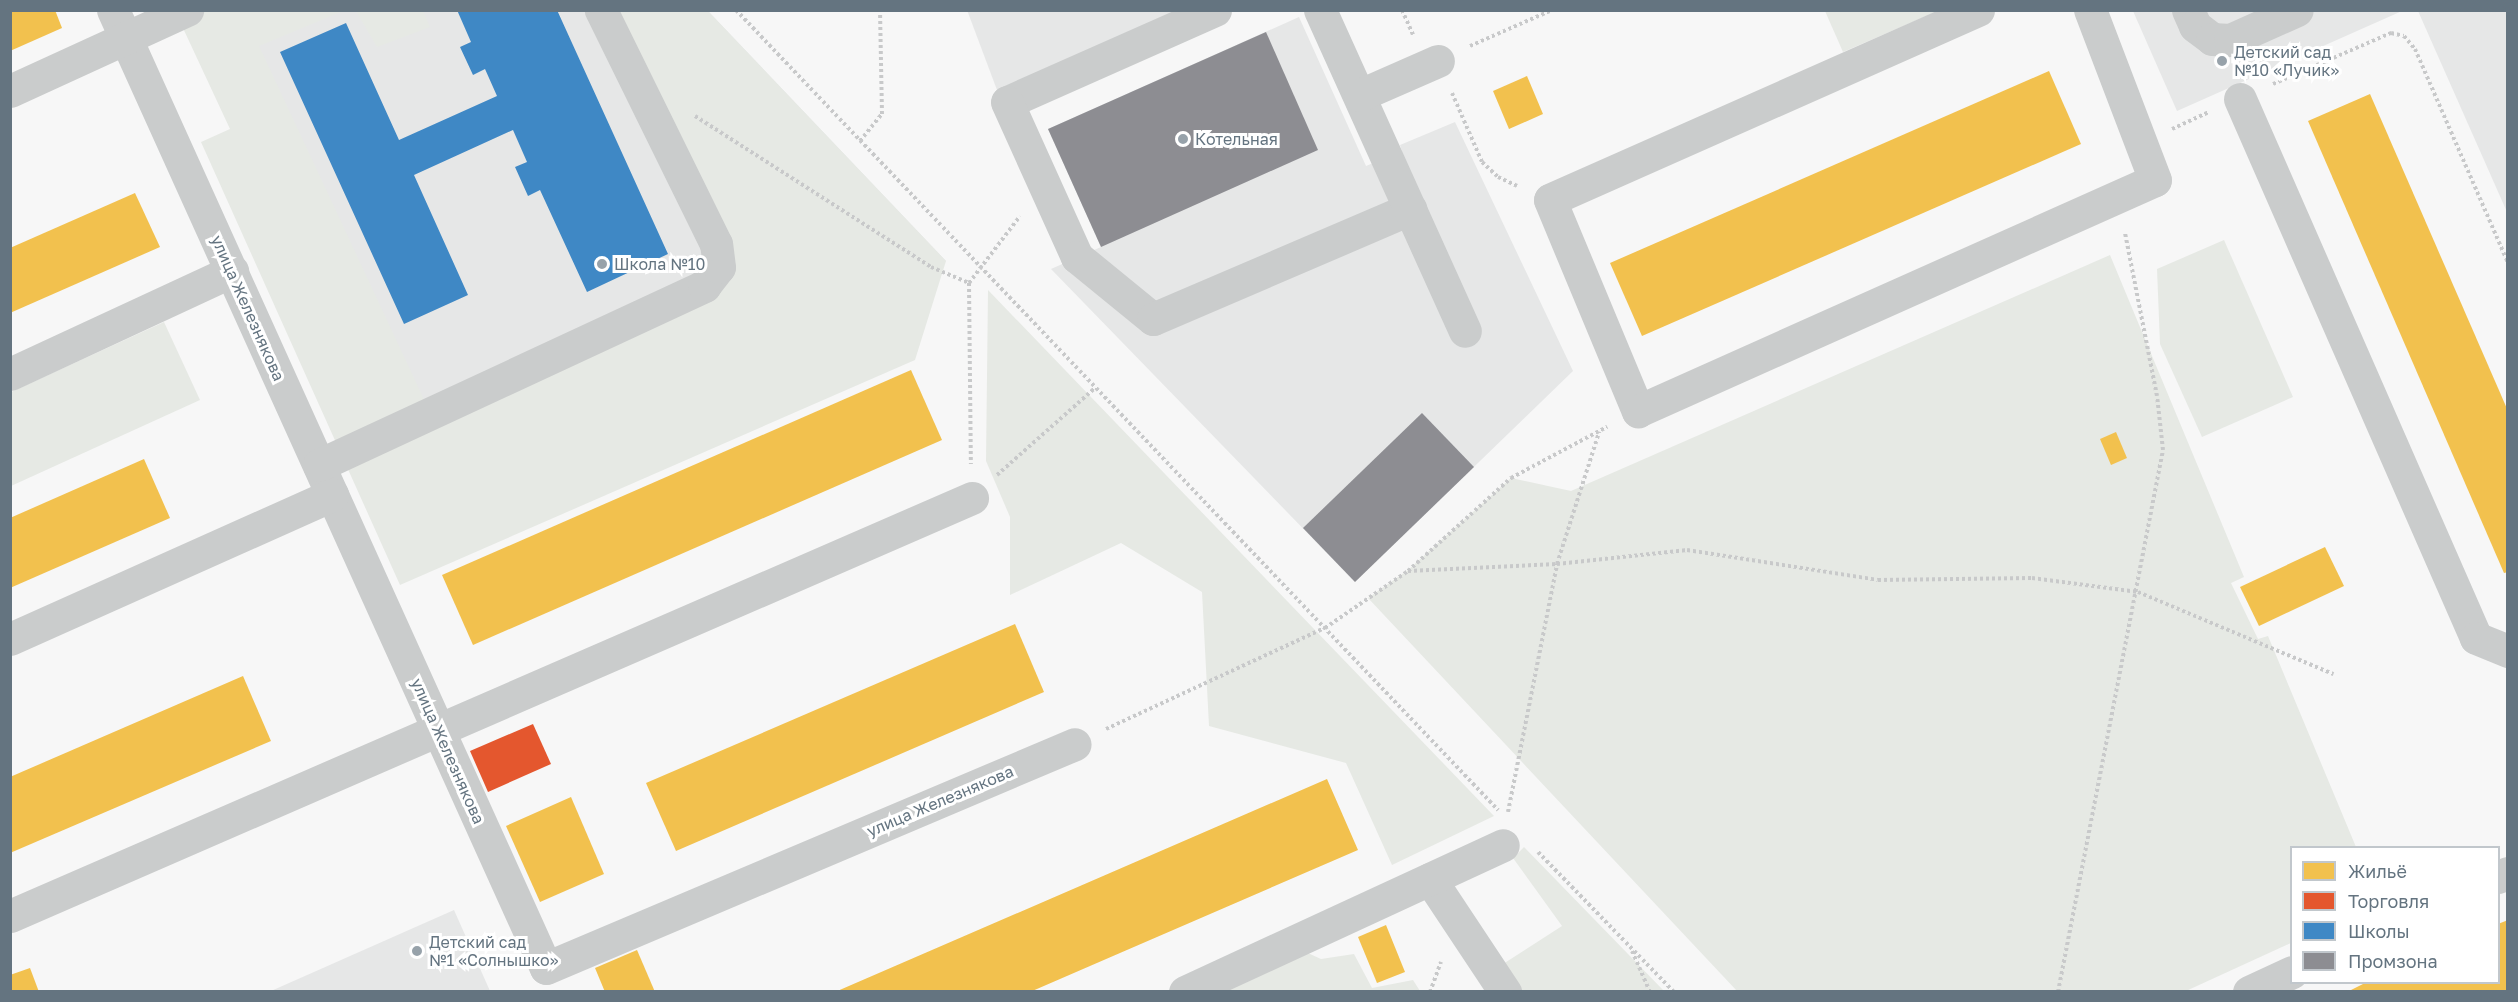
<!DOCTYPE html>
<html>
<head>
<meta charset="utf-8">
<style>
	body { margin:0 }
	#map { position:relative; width:2518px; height:1002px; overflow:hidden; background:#f7f7f7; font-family:"Golos Text",sans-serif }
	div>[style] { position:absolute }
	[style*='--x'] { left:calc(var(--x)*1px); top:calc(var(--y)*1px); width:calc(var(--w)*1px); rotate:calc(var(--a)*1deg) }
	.built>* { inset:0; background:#e6e7e7 }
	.green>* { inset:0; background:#e6e9e4 }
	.homes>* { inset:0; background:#f2c14e }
	.shops>* { inset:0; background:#e4572e }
	.schools>* { inset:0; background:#3f88c5 }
	.industry>* { inset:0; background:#8d8d92 }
	.path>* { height:4px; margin-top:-2px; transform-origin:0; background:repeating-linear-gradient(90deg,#c8c9ca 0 3px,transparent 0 6px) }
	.minor>* { height:33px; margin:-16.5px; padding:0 16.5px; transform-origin:16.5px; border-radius:16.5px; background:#cacccc }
	.dots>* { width:16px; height:16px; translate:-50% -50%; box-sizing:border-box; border:3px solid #fff; border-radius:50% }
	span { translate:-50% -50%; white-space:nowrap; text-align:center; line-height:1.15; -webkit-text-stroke:6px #fff; paint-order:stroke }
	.poi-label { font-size:16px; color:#647480 }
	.left { translate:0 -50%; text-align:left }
	.street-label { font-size:16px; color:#647480 }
	.frame { position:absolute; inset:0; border:12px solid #647480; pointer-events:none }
	.legend { position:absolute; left:2290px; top:846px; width:210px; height:138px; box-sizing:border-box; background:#fff; border:2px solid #c1c7cc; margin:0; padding:8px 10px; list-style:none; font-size:18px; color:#647480 }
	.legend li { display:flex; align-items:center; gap:12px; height:30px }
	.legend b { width:30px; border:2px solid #c1c7cc }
</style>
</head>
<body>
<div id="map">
	<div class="built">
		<i style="clip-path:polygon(967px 10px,1176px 11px,997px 90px)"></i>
		<i style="clip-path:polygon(182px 11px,708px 11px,946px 261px,378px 512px,238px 131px)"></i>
		<i style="clip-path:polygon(2133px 11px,2402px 11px,2177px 111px)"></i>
		<i style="clip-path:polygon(2418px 11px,2507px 11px,2507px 212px)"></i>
		<i style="clip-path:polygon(1299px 17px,1366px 166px,1402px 151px,1400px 145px,1455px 122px,1573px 371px,1355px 582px,1051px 269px,1101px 247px,1048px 129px)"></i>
		<i style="clip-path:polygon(454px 910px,490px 991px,271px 991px)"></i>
	</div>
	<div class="green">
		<i style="clip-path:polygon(175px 11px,343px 11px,259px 46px,434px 421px,729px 272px,611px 11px,708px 11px,946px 261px,915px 360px,400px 585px,201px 142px,230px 129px)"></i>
		<i style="clip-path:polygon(356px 11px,423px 11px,430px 27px,377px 47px)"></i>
		<i style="clip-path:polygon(1825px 11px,1938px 11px,1843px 52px)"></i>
		<i style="clip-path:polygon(2224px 240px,2293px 397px,2202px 437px,2160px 344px,2157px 269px)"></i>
		<i style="clip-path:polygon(2110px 255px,2244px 577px,2231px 583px,2258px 639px,2268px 636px,2356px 847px,2292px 848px,2291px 943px,2186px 991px,1737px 991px,1368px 598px,1408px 570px,1511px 478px,1571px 491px)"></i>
		<i style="clip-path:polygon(988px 290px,1494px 816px,1392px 865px,1346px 763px,1209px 726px,1202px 592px,1121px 543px,1010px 595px,1010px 517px,986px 461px)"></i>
		<i style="clip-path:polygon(164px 322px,200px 400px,11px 486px,11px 392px)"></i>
		<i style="clip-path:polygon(1524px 847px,1664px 991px,1521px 991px,1503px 964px,1562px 926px,1513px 858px)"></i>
		<i style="clip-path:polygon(1299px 949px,1321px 959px,1354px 954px,1372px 988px,1413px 980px,1420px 991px,1206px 992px)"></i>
	</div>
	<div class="homes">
		<i style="clip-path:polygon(10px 10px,55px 10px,62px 28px,10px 51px)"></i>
		<i style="clip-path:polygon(2049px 71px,2081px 144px,1642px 336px,1610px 263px)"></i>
		<i style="clip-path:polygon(1527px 76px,1543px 114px,1509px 129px,1493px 91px)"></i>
		<i style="clip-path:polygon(2370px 94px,2508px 411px,2508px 572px,2504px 573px,2308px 121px)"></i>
		<i style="clip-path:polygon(135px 193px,160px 247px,10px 313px,10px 248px)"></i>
		<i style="clip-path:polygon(911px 370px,942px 440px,473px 645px,442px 575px)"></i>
		<i style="clip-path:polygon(2116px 432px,2127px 458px,2111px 465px,2100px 439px)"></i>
		<i style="clip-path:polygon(144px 459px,170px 518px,10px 588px,10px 518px)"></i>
		<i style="clip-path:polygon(2325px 547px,2344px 586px,2259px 626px,2240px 587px)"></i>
		<i style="clip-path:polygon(1015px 624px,1044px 692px,676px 851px,646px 783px)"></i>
		<i style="clip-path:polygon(243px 676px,271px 741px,10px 853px,10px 777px)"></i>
		<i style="clip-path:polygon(1327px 779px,1358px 850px,1120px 953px,1030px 992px,835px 992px)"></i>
		<i style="clip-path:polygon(571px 797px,604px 874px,540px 902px,506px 826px)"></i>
		<i style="clip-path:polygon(2508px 920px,2508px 992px,2347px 992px,2367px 982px,2498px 982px,2498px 924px)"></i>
		<i style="clip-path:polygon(1386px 925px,1405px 972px,1377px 983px,1358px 937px)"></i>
		<i style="clip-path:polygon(637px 950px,655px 992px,605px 992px,595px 968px)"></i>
		<i style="clip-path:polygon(30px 968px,39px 992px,10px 992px,10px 975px)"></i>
	</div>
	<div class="shops">
		<i style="clip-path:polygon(533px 724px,551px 764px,488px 792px,470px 751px)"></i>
	</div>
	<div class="schools">
		<i style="clip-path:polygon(457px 10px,557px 10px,668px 254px,587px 292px,540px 190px,528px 196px,515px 167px,527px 162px,513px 130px,414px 175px,468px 295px,404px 324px,280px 52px,346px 23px,399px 140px,497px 96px,485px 69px,473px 75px,460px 47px,471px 42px)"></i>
	</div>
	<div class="industry">
		<i style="clip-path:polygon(1266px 32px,1318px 150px,1101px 247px,1048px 129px)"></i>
		<i style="clip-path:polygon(1422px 413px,1474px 467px,1355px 582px,1303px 528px)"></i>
	</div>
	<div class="path">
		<i style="--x:736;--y:10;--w:1105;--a:46.39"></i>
		<i style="--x:1402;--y:10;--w:27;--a:66"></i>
		<i style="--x:1470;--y:46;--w:90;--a:-23.7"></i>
		<i style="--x:2273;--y:84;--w:129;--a:-23.4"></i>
		<i style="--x:2391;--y:33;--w:13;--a:13"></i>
		<i style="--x:2404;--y:36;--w:17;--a:50"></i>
		<i style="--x:2415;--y:49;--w:233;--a:66.5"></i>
		<i style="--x:1452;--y:93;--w:75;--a:66.5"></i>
		<i style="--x:1482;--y:162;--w:22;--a:43"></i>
		<i style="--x:1498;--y:177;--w:21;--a:25"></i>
		<i style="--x:695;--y:116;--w:280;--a:32.6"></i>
		<i style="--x:931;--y:267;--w:41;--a:22.8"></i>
		<i style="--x:969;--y:283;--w:84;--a:-52.7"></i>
		<i style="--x:2172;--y:129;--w:41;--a:-24.7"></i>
		<i style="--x:860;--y:141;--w:35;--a:-51"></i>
		<i style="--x:882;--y:114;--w:104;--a:-91.1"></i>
		<i style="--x:969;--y:283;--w:181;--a:89.4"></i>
		<i style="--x:997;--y:475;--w:131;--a:-41.6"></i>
		<i style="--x:1408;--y:571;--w:149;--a:-2.7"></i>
		<i style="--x:1557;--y:564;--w:131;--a:-6.1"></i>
		<i style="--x:1687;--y:550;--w:193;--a:8.9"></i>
		<i style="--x:1878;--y:580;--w:154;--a:-0.7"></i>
		<i style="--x:2032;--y:578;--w:107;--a:7.5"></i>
		<i style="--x:2138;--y:592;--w:212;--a:22.8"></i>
		<i style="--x:1106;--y:729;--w:241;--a:-24.8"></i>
		<i style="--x:1325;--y:628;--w:101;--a:-34.5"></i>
		<i style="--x:1408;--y:571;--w:139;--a:-42.1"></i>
		<i style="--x:1511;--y:478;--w:109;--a:-28"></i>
		<i style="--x:1508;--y:812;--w:253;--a:-78.8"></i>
		<i style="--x:1557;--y:564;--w:139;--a:-72.3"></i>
		<i style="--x:1538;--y:852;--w:195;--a:45.8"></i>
		<i style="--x:1632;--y:951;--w:45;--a:66.3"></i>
		<i style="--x:1430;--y:992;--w:32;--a:-70"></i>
		<i style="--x:2058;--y:992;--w:552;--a:-79.04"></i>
		<i style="--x:2163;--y:450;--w:54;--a:-96.3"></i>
		<i style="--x:2157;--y:396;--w:166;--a:-101.1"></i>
	</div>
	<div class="minor">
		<i style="--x:113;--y:10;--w:1051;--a:65.68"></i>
		<i style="--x:546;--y:968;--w:574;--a:-22.95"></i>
		<i style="--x:1215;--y:10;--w:227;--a:156.1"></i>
		<i style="--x:1007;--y:102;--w:170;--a:65.7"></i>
		<i style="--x:1077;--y:257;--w:98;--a:39.2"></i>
		<i style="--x:1153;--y:319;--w:280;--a:-23.2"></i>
		<i style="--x:1320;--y:10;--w:352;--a:65.7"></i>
		<i style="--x:1978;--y:10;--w:468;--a:156.1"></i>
		<i style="--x:1550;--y:200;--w:229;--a:67.4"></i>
		<i style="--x:1638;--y:411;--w:566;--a:-24.08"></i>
		<i style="--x:2155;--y:180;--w:182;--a:-110.9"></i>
		<i style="--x:2188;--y:10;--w:17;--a:66"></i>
		<i style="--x:2195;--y:26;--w:21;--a:37"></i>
		<i style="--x:2212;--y:39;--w:18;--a:3"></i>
		<i style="--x:2230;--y:40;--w:73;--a:-24.1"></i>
		<i style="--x:10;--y:91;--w:195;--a:-24.6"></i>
		<i style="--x:1360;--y:95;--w:85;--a:-23.6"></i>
		<i style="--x:2240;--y:99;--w:588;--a:66.35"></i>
		<i style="--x:2476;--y:638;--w:35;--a:22"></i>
		<i style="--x:10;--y:374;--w:245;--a:-24.9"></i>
		<i style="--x:319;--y:465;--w:425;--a:-24.9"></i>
		<i style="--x:704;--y:286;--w:24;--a:-52"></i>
		<i style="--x:719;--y:267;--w:23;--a:-97"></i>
		<i style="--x:716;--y:244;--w:261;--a:-116.2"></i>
		<i style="--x:10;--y:639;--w:353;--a:-24.1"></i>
		<i style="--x:2498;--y:877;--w:11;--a:-22"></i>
		<i style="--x:1430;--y:879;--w:136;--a:56.4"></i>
		<i style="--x:10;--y:916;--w:1049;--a:-23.49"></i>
		<i style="--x:1185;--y:992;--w:350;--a:-24.8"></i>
		<i style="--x:2249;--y:992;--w:47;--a:-24.9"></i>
	</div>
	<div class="dots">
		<i style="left:2222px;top:61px;background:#97a2aa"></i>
		<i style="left:1183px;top:139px;background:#97a2aa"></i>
		<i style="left:602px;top:264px;background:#97a2aa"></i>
		<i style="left:417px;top:951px;background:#97a2aa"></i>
	</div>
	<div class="poi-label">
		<span class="left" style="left:2234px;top:61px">Детский сад<br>№10 «Лучик»</span>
		<span class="left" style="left:1195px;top:139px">Котельная</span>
		<span class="left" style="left:614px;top:264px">Школа №10</span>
		<span class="left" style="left:429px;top:951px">Детский сад<br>№1 «Солнышко»</span>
	</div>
	<div class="street-label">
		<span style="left:248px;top:308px;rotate:66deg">улица Железнякова</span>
		<span style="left:448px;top:751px;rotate:66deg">улица Железнякова</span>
		<span style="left:940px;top:801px;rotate:-23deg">улица Железнякова</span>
	</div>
	<div class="frame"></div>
	<ul class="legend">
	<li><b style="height:16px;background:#f2c14e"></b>Жильё</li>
	<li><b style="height:16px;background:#e4572e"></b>Торговля</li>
	<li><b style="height:16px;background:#3f88c5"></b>Школы</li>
	<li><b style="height:16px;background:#8d8d92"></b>Промзона</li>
	</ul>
</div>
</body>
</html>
